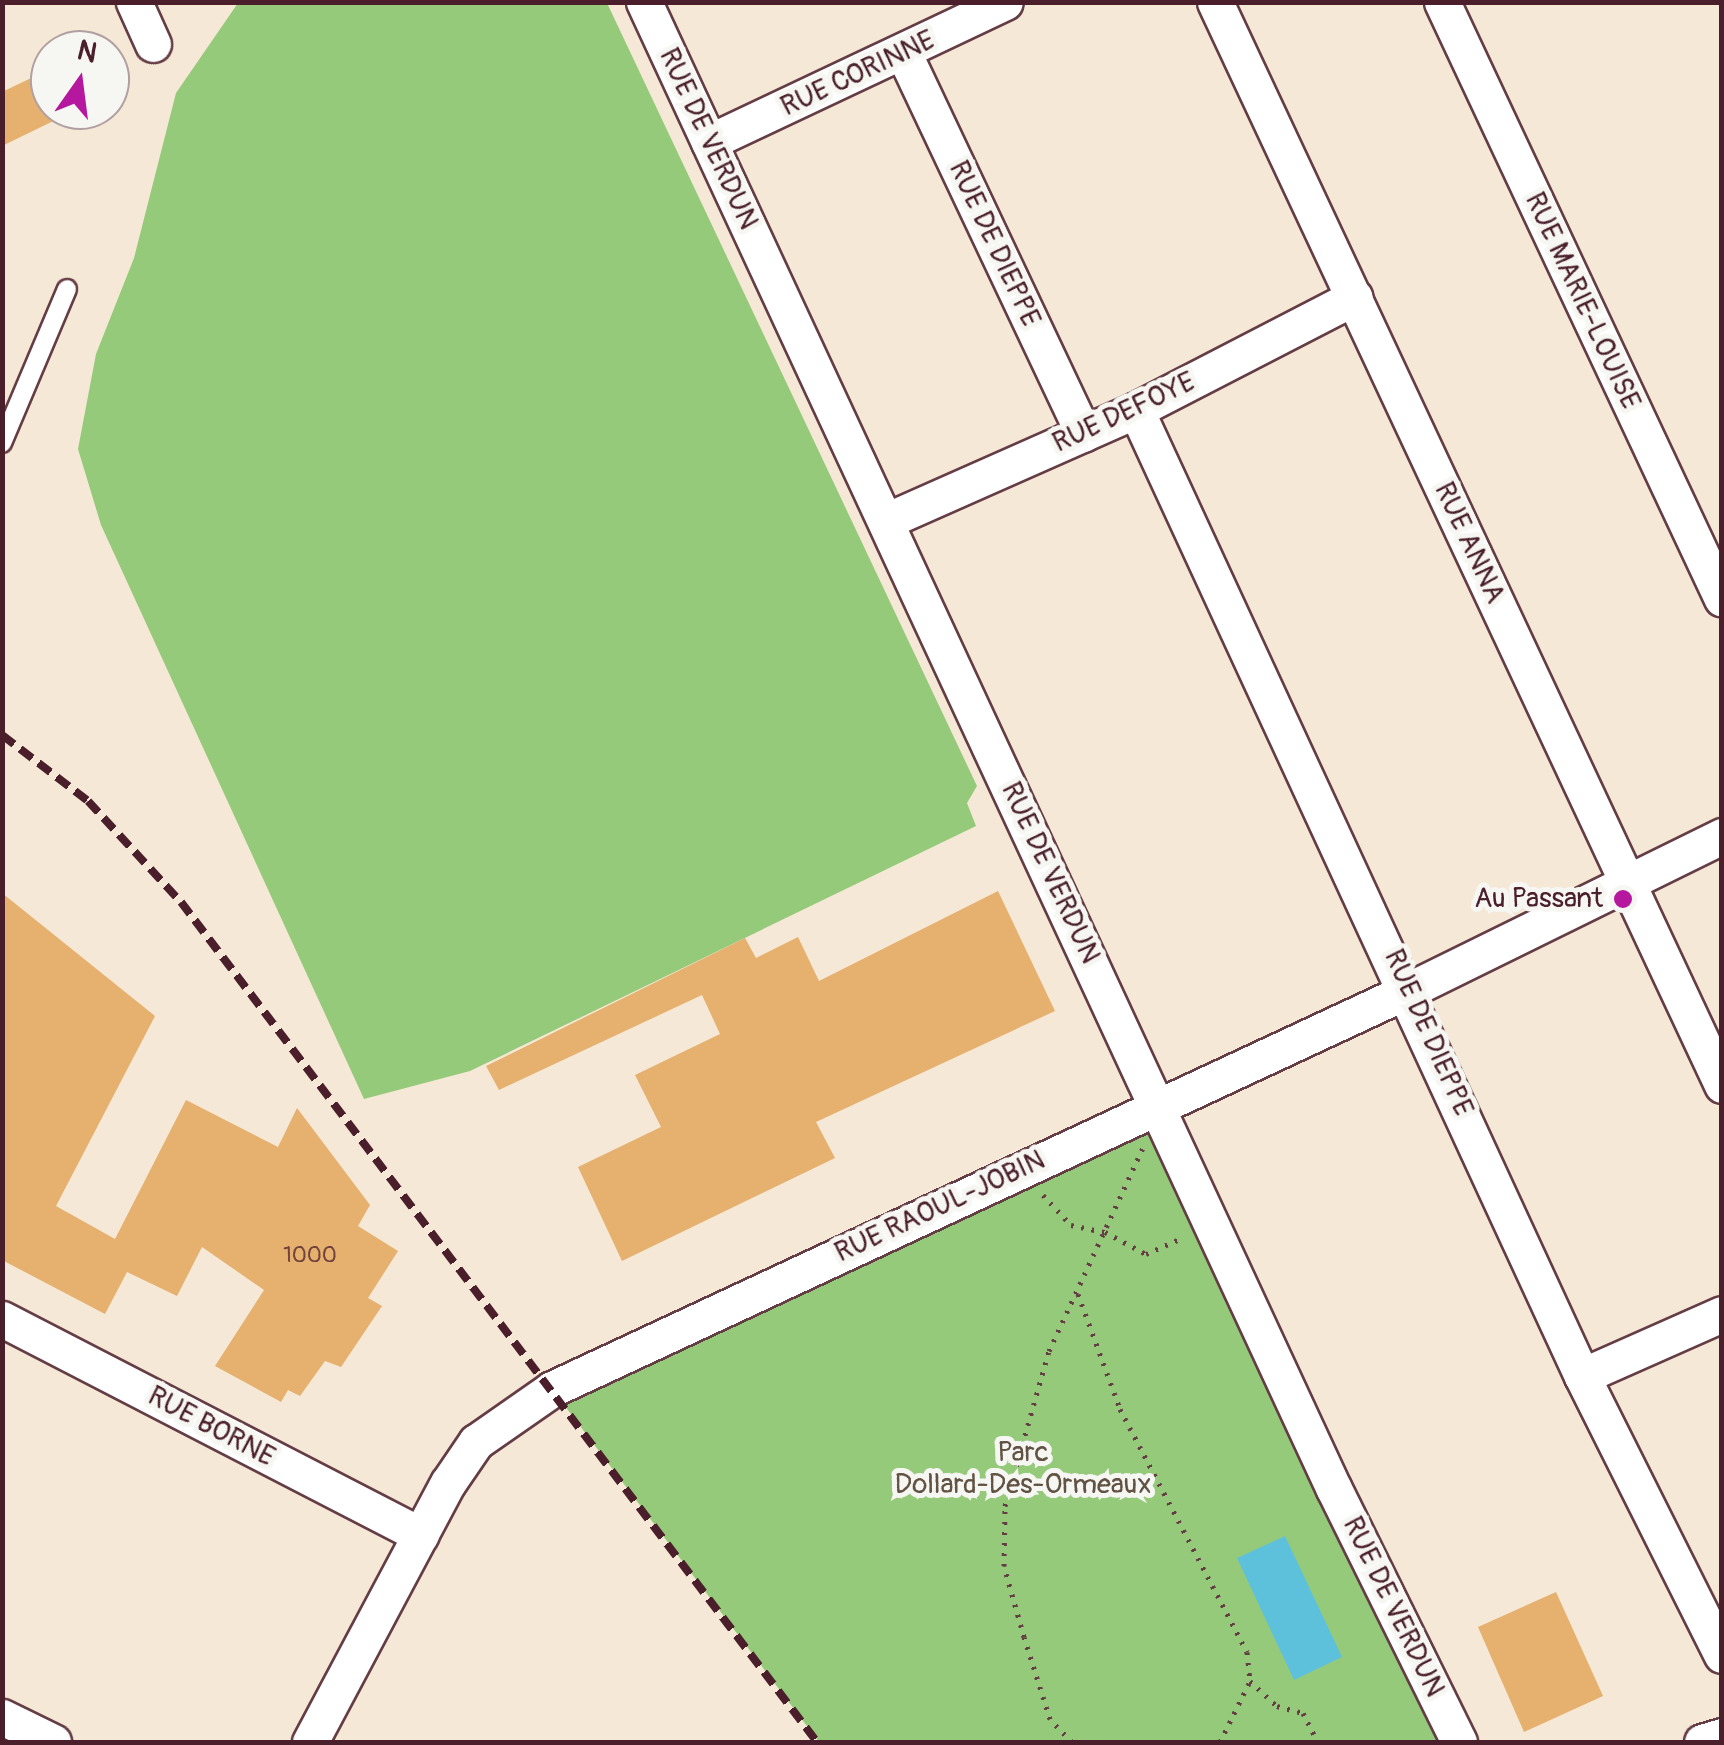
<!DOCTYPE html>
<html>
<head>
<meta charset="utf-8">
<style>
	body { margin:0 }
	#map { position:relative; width:1724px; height:1745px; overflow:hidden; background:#f5e8d6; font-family:Pangolin,sans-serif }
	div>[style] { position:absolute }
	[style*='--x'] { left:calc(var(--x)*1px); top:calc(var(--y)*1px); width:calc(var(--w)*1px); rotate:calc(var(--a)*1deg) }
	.green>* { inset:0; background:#96ca7b }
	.water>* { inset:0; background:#5ec1dc }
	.building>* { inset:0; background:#e6b06e }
	.path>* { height:5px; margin-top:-2.5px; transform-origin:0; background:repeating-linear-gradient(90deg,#643d45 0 2.5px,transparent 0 10.5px) }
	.roads { filter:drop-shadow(2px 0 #643d45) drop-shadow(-2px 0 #643d45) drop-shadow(0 2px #643d45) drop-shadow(0 -2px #643d45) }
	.service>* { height:18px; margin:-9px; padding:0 9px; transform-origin:9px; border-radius:9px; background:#fff }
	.minor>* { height:35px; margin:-17.5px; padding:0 17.5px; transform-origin:17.5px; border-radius:17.5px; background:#fff }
	.rail>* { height:8px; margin-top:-4px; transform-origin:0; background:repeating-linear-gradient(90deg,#4a1f2b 0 15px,transparent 0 23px) }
	.dots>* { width:28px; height:28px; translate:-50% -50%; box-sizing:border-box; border:5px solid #f6f6f2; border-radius:50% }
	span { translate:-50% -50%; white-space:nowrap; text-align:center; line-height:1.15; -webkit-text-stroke:10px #f6f6f2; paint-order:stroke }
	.number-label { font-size:22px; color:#71433c }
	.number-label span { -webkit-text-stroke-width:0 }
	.street-label { font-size:28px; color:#4a1f2b }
	.poi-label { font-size:28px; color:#4a1f2b }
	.right { translate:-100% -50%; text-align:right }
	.park-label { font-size:28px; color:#615243 }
	.frame { position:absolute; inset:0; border:5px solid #4a1f2b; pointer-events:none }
	.north { position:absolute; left:30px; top:30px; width:100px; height:100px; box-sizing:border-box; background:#f6f6f2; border:2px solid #b1a0a2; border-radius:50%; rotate:14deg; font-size:28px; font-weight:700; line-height:40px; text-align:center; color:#4a1f2b }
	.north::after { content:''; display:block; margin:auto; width:35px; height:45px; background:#b5179e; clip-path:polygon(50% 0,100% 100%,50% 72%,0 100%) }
</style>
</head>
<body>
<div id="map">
	<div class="green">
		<i style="clip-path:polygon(238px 3px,607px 3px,977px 786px,967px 803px,976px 826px,470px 1071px,364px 1099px,101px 525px,78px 449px,96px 354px,134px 258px,176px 93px)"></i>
		<i style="clip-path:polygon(1158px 1104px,1459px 1742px,819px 1742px,552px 1389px)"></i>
	</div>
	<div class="water">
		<i style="clip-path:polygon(1285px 1536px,1342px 1657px,1294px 1680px,1237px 1558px)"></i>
	</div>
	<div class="building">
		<i style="clip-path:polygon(50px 69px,50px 110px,76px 110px,2px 146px,2px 92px)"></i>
		<i style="clip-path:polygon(998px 891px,1055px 1011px,816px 1122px,835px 1158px,622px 1261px,578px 1167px,661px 1127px,635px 1075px,720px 1034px,702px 995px,499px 1090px,486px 1066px,745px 938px,756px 958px,798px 937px,819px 981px)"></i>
		<i style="clip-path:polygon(2px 893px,155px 1016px,56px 1206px,115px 1239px,186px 1100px,278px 1147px,297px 1108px,370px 1205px,358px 1226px,398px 1251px,368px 1298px,382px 1306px,341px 1367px,325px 1361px,300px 1396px,288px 1390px,281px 1402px,215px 1366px,264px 1290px,202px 1247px,177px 1296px,127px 1272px,105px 1314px,2px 1260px)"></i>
		<i style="clip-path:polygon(1556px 1592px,1603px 1696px,1524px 1732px,1478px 1627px)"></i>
	</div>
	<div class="path">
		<i style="--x:1043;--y:1195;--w:41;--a:47"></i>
		<i style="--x:1071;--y:1225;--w:35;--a:12"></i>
		<i style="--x:1105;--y:1232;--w:47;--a:28.2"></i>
		<i style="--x:1146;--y:1254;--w:39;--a:-24"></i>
		<i style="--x:1078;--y:1294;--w:122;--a:69.9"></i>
		<i style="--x:1120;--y:1409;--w:274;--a:62.4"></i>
		<i style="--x:1247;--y:1652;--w:29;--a:84"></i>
		<i style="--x:1250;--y:1681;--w:37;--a:43"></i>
		<i style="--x:1277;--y:1706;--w:27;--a:15"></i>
		<i style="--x:1303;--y:1713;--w:33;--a:63"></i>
		<i style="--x:1072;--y:1742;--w:32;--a:-134"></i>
		<i style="--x:1050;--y:1719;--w:86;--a:-107.6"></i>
		<i style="--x:1024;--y:1637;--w:74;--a:-105.7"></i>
		<i style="--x:1004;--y:1566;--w:60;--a:-89"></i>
		<i style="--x:1005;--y:1506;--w:161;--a:-74.2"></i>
		<i style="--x:1049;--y:1351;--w:224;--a:-65.2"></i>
		<i style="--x:1220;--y:1742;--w:68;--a:-63.8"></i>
	</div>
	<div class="roads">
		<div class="service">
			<i style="--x:2;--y:443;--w:167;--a:-67.1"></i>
		</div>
		<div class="minor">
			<i style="--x:134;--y:2;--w:46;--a:65.7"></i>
			<i style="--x:644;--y:2;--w:1639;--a:65.11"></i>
			<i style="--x:1334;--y:1489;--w:282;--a:63.7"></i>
			<i style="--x:1215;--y:2;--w:1196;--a:64.91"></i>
			<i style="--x:1442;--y:2;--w:659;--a:64.87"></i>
			<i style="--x:904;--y:54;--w:420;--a:64.7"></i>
			<i style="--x:709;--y:142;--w:327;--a:-25.3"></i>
			<i style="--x:1136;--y:410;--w:1064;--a:65.22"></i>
			<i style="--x:1582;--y:1376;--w:312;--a:63.4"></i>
			<i style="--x:888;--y:520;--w:271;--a:-23.9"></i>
			<i style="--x:1136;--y:410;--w:246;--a:-27.3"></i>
			<i style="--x:2;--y:1319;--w:471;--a:27.3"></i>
			<i style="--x:1582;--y:1376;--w:153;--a:-23.9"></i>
			<i style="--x:2;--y:1717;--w:57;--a:26.1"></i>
			<i style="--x:310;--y:1742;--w:293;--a:-62"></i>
			<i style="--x:448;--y:1483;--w:50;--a:-55.7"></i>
			<i style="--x:476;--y:1442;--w:93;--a:-34.9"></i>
			<i style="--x:552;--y:1389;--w:945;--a:-24.97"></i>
			<i style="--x:1409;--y:990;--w:349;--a:-26.2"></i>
			<i style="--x:1702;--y:1742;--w:21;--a:-17"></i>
		</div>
	</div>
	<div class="rail">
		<i style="--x:2;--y:735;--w:108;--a:37.5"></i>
		<i style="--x:88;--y:801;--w:137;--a:47.4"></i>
		<i style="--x:181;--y:902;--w:1054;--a:52.87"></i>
	</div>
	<div class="dots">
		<i style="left:1623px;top:899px;background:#b5179e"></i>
	</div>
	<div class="number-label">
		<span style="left:310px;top:1256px">1000</span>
	</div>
	<div class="street-label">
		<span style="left:858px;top:74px;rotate:-25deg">RUE CORINNE</span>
		<span style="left:708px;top:139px;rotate:65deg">RUE DE VERDUN</span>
		<span style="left:994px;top:244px;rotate:65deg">RUE DE DIEPPE</span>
		<span style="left:1582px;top:301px;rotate:65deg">RUE MARIE-LOUISE</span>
		<span style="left:1124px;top:413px;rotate:-25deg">RUE DEFOYE</span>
		<span style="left:1469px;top:543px;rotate:65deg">RUE ANNA</span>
		<span style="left:1050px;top:873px;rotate:65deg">RUE DE VERDUN</span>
		<span style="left:1428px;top:1033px;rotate:66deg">RUE DE DIEPPE</span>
		<span style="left:940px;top:1207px;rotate:-25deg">RUE RAOUL-JOBIN</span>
		<span style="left:211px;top:1427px;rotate:28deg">RUE BORNE</span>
		<span style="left:1393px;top:1607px;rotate:64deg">RUE DE VERDUN</span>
	</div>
	<div class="poi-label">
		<span class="right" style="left:1603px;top:899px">Au Passant</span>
	</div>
	<div class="park-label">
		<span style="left:1023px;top:1469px">Parc<br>Dollard-Des-Ormeaux</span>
	</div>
	<div class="frame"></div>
	<div class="north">N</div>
</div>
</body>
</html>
